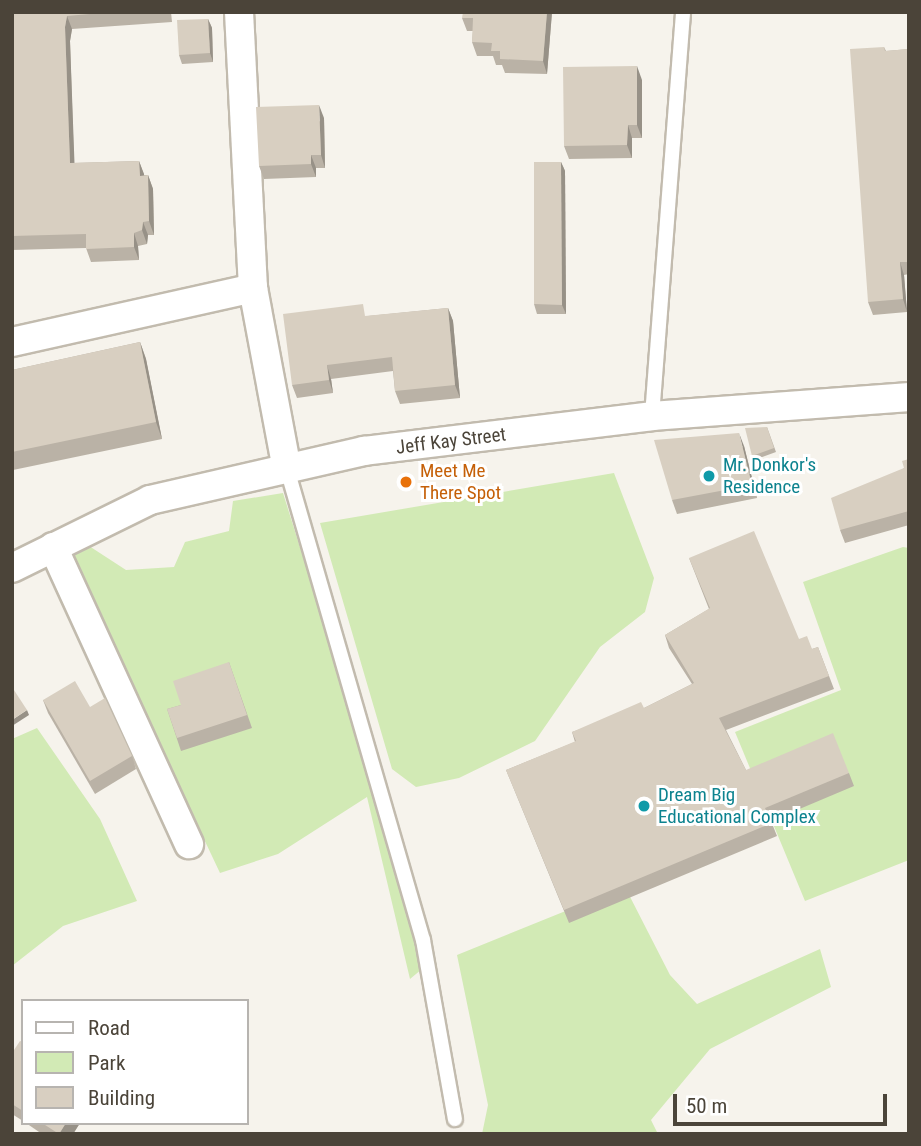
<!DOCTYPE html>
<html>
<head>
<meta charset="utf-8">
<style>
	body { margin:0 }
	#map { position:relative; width:921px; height:1146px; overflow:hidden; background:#f6f3ec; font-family:"Roboto Condensed",sans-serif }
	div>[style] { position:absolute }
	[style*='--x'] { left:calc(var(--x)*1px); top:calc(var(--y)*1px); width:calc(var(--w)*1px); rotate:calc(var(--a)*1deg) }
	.green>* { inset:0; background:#d2eab5 }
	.roads { filter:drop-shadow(2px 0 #c2bbae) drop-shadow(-2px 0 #c2bbae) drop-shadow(0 2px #c2bbae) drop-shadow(0 -2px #c2bbae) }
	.lane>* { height:14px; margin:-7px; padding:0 7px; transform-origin:7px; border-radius:7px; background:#fff }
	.street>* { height:28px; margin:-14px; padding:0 14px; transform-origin:14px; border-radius:14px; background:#fff }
	.wall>* { inset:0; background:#bab2a6 }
	.shaded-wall>* { inset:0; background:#979187 }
	.building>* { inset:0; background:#d8cfc1 }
	.dots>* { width:19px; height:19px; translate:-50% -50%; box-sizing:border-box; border:4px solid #fff; border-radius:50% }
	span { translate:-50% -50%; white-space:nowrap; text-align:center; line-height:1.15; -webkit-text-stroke:6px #fff; paint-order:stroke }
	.street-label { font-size:19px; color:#4b4439 }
	.culture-label { font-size:19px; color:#0d838f }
	.left { translate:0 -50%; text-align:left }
	.food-label { font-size:19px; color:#c56008 }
	.frame { position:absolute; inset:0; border:14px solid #4b4439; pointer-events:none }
	.legend { position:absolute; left:21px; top:999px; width:228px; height:126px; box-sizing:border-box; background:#fff; border:2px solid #b7b4b0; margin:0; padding:9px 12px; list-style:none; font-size:21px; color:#4b4439 }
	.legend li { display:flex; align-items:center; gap:14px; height:35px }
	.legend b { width:35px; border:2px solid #b7b4b0 }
	.scale { position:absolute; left:673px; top:1094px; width:214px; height:32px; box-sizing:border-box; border:4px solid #4b4439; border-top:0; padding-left:9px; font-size:21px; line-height:24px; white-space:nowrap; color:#4b4439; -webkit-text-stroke:5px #fff; paint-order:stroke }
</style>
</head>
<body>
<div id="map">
	<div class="green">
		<i style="clip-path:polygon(614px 473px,654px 578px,645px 612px,600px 647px,535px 741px,459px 778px,416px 787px,392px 769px,320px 523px)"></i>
		<i style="clip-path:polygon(283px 493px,370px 771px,422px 969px,410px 979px,367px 797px,278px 854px,220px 873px,68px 551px,86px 544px,126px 570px,174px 567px,185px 542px,229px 531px,233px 501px)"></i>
		<i style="clip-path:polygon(903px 547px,909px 548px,909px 860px,805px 901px,735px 732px,841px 690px,803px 582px)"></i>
		<i style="clip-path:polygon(37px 728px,100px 819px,137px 901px,63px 926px,12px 966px,12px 739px)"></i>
		<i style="clip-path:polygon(625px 887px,670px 975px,697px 1004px,820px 949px,831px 987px,710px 1049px,651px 1120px,658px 1134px,482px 1134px,488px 1105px,457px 955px)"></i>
	</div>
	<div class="roads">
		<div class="lane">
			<i style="--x:652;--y:416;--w:405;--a:-85.6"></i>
			<i style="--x:287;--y:469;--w:490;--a:73.9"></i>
			<i style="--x:423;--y:940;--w:182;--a:79.9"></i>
		</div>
		<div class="street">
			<i style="--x:239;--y:12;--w:276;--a:87.1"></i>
			<i style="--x:253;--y:288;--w:184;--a:79.4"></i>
			<i style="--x:12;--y:342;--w:247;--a:-12.6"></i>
			<i style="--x:53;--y:547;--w:327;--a:65.4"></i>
			<i style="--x:12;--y:568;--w:154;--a:-26.2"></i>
			<i style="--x:150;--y:500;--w:220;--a:-12.9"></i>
			<i style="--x:364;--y:451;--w:290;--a:-6.9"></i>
			<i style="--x:652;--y:416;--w:258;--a:-4.2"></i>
		</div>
	</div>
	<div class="wall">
		<i style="clip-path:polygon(12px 12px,171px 12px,172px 22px,72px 29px,70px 41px,74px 163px,139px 161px,144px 175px,148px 175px,153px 189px,154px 235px,148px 235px,147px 244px,138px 246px,139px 260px,91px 262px,86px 248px,12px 250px)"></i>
		<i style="clip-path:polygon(552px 12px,547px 74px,505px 73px,502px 65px,496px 65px,493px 56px,477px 56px,472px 42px,473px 31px,467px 31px,462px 18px)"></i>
		<i style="clip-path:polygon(208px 19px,212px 28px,213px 62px,182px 64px,179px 55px)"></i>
		<i style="clip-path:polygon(884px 47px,886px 51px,909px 49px,909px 274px,904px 275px,907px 312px,873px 315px,868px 302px)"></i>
		<i style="clip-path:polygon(642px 80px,642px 138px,632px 138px,632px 158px,569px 159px,564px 146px)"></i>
		<i style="clip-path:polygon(324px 118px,325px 168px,316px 168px,316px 177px,264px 179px,259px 166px)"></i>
		<i style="clip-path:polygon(561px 162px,565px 171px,566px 314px,537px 314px,534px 304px)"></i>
		<i style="clip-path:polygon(448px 308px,453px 321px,460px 398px,400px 404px,395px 391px,393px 371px,331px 379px,333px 393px,297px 398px,292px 385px,368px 316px)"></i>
		<i style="clip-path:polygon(140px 342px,146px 359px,162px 439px,13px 470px,12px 467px,12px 370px)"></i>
		<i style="clip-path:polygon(767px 427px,776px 452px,754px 460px,752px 456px)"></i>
		<i style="clip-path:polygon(744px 446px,757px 498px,677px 514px,672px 500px)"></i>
		<i style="clip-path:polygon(909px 459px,909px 525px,845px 543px,840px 530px,904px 468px)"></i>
		<i style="clip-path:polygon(689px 558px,812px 649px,818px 647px,834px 689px,726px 730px,746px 770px,849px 773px,854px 786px,771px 821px,777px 836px,569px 923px,506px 770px,575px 742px,572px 732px,644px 708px,692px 684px,669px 648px,665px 635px,709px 609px)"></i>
		<i style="clip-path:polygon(229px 662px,252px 728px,181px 751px,167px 709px,181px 705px)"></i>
		<i style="clip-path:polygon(43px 700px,90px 707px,132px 756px,136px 769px,95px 794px,48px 713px)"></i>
		<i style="clip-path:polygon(23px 1042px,23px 1121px,12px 1114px,12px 1053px)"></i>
		<i style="clip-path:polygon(26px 1123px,80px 1123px,73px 1134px,42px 1134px)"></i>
	</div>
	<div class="shaded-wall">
		<i style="clip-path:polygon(547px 12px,552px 12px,547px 74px,543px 61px)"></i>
		<i style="clip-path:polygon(67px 16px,72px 29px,70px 41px,75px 177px,70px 163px,65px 27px)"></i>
		<i style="clip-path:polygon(208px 19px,212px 28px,213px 62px,210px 53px)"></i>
		<i style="clip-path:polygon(637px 66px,642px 80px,642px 138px,637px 125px)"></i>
		<i style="clip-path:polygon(319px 105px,324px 118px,325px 168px,321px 155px)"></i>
		<i style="clip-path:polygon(628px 125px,632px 138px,632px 158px,627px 145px)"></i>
		<i style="clip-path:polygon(311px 155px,316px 168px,316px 177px,311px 164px)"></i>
		<i style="clip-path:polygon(139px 161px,144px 174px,145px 189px,140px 176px)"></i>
		<i style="clip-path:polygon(561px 162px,565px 171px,566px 314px,562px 305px)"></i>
		<i style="clip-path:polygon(148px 175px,153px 189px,154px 235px,149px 221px)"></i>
		<i style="clip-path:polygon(143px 222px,148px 235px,147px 244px,142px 230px)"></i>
		<i style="clip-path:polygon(134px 233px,138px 246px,139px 260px,134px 247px)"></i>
		<i style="clip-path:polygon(900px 262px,904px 275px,907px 312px,903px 299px)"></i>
		<i style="clip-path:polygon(448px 308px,453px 321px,460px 398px,455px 385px)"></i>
		<i style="clip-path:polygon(140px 342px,146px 359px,162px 439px,156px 422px)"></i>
		<i style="clip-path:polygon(327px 365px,331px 379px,333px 393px,329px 380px)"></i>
		<i style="clip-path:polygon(739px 433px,744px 446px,757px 498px,752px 485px)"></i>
		<i style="clip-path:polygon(27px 710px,29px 715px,12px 726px,12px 720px)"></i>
		<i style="clip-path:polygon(66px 1123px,80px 1123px,73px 1134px,59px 1134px)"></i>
	</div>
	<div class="building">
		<i style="clip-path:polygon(12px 12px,112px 12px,67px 16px,65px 27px,70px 163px,139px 161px,140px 176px,148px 175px,149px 221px,143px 222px,142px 230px,134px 233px,134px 247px,86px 249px,86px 234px,12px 236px)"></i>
		<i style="clip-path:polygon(463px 12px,547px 12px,543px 61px,500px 59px,500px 51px,491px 51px,492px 43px,472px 42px,473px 18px,462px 18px)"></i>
		<i style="clip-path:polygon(208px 19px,210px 53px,179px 55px,177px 20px)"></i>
		<i style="clip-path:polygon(884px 47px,885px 51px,909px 49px,909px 262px,900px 262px,903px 299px,868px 302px,850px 49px)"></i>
		<i style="clip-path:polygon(637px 66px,637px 125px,628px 125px,627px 145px,564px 146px,563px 67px)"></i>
		<i style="clip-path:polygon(319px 105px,321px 155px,311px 155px,311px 164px,259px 166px,256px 107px)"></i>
		<i style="clip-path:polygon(534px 162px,561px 162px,562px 305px,534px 304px)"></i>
		<i style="clip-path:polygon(363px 304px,365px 316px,448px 308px,455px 385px,395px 391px,392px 357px,327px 365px,329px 380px,292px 385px,283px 314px)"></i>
		<i style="clip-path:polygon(140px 342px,156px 422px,12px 452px,12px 370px)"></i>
		<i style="clip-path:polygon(767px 427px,774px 448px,752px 456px,745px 428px)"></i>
		<i style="clip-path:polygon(739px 433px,752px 485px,672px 500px,654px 440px)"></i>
		<i style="clip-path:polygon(909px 459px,909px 511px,840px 530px,831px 498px,904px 468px,902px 461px)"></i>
		<i style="clip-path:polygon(754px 531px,799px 639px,807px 636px,812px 649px,818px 647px,829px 676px,719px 718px,746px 770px,833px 733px,849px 773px,765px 808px,772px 823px,564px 910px,506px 770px,576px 741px,572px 732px,641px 702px,644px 708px,694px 683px,665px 635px,710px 608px,689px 558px)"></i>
		<i style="clip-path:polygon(229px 662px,247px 715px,177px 738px,167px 709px,181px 705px,173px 681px)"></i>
		<i style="clip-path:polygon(75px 681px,90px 707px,105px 698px,132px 756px,90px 781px,43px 700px)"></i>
		<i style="clip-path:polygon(12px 687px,27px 710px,12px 720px)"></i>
		<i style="clip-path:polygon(20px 1041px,23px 1042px,23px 1111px,12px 1104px,12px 1053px)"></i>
		<i style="clip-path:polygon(42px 1123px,66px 1123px,59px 1134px)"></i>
	</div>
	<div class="dots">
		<i style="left:709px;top:476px;background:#0f9aa8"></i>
		<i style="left:406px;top:482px;background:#e8710a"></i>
		<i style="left:644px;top:806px;background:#0f9aa8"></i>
	</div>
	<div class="street-label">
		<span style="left:451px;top:441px;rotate:-7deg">Jeff Kay Street</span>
	</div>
	<div class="culture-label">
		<span class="left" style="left:723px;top:476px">Mr. Donkor's<br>Residence</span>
		<span class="left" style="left:658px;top:806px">Dream Big<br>Educational Complex</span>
	</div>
	<div class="food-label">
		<span class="left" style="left:420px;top:482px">Meet Me<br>There Spot</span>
	</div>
	<div class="frame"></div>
	<ul class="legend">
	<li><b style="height:9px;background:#fff"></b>Road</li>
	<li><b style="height:19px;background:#d2eab5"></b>Park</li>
	<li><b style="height:19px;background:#d8cfc1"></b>Building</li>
	</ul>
	<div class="scale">50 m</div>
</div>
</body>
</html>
